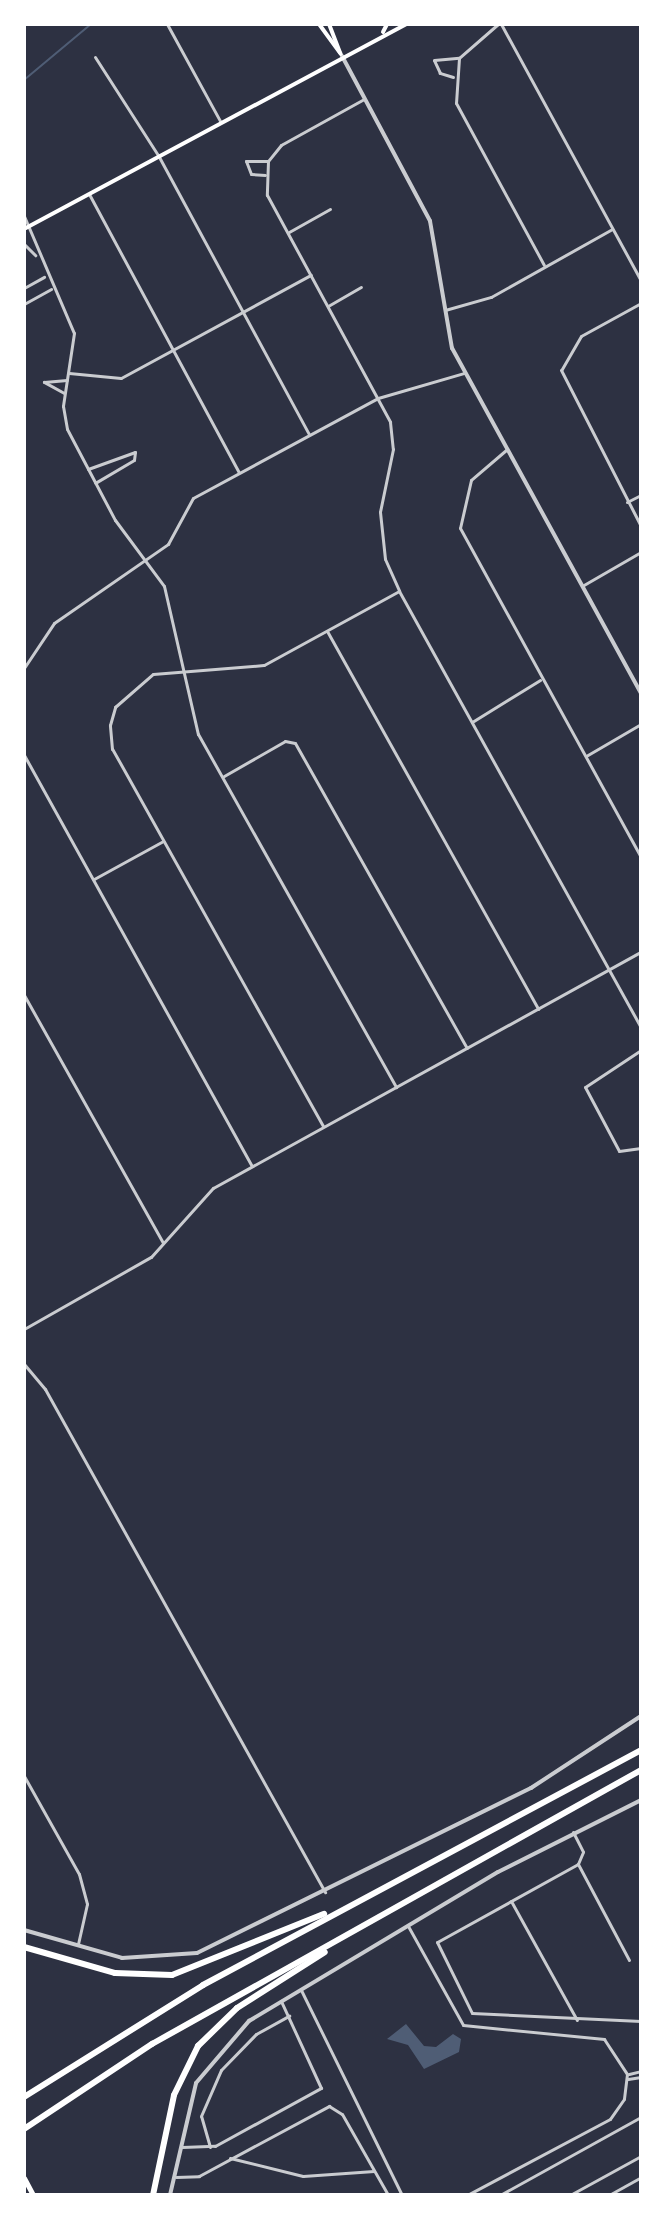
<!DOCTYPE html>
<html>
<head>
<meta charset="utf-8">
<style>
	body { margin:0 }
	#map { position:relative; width:665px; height:2219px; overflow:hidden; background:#2d3142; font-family:Jost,sans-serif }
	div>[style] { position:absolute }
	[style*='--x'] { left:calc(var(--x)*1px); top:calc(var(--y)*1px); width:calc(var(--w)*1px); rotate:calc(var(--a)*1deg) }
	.water>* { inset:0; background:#4f5d75 }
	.stream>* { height:2px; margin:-1px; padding:0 1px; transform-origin:1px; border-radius:1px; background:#4f5d75 }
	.minor>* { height:3px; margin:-1.5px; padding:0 1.5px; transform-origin:1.5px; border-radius:1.5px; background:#caccd0 }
	.tertiary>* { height:4px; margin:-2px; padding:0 2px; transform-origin:2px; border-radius:2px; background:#caccd0 }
	.secondary>* { height:4px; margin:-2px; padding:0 2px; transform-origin:2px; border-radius:2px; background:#fff }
	.primary>* { height:5px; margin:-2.5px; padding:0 2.5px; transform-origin:2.5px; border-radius:2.5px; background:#fff }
	.motorway>* { height:6px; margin:-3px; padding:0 3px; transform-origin:3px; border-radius:3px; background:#fff }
	span { translate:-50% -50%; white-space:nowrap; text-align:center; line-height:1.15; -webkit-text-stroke:6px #fff; paint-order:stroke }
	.frame { position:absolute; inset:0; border:26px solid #fff; pointer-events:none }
</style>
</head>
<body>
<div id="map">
	<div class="water">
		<i style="clip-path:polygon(406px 2024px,424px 2046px,436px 2047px,453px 2034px,461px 2039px,459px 2052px,424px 2069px,408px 2045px,387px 2039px)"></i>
	</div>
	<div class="stream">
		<i style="--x:24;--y:80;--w:87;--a:-39.9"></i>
	</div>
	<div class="minor">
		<i style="--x:167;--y:24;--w:111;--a:61.3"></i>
		<i style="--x:498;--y:24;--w:52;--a:138.9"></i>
		<i style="--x:459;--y:58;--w:45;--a:93.8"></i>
		<i style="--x:456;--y:103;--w:184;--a:61.5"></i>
		<i style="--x:501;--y:24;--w:293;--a:61.4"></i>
		<i style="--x:95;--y:57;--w:117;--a:57.3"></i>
		<i style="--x:158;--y:155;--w:317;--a:61.6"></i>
		<i style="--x:453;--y:77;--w:14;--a:-163"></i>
		<i style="--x:440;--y:73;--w:14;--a:-115"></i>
		<i style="--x:434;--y:60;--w:25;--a:-5"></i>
		<i style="--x:364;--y:99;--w:95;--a:151"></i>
		<i style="--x:281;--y:145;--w:21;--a:129"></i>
		<i style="--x:268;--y:161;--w:34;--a:92"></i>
		<i style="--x:267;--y:195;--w:258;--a:61.5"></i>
		<i style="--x:390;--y:422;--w:27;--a:84"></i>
		<i style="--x:393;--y:449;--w:64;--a:101.7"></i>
		<i style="--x:380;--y:512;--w:47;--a:83.9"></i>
		<i style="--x:385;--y:559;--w:35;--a:66"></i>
		<i style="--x:399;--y:591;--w:499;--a:61"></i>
		<i style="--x:265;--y:175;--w:14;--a:-176"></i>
		<i style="--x:251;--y:174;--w:14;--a:-111"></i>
		<i style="--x:246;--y:161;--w:22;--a:0"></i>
		<i style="--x:89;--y:194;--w:316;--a:61.7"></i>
		<i style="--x:24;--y:216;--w:127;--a:66.9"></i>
		<i style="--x:74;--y:333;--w:74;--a:98.6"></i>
		<i style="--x:63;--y:406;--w:23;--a:80"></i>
		<i style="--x:67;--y:429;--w:103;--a:62.2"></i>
		<i style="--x:115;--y:520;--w:82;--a:53.4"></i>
		<i style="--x:164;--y:586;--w:152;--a:77.1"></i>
		<i style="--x:198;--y:734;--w:405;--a:60.7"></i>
		<i style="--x:289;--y:232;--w:47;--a:-29.3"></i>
		<i style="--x:24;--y:244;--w:16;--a:45"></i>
		<i style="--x:24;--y:288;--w:23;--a:-29"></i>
		<i style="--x:641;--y:303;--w:68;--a:151.2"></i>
		<i style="--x:581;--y:336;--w:39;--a:120"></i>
		<i style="--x:561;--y:370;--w:175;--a:62.9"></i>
		<i style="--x:24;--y:304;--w:31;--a:-29"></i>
		<i style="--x:328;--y:306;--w:38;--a:-30"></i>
		<i style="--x:445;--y:310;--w:48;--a:-15.8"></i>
		<i style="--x:491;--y:297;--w:139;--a:-29.3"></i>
		<i style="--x:69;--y:373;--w:52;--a:5.5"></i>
		<i style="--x:121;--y:378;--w:216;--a:-28.5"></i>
		<i style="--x:64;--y:393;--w:23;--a:-151"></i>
		<i style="--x:44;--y:382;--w:23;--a:-5"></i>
		<i style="--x:506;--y:450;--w:46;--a:139.4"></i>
		<i style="--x:471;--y:480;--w:49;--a:102.9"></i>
		<i style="--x:460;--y:528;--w:376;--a:61.2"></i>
		<i style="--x:88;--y:469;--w:50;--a:-19.9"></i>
		<i style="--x:135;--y:452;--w:8;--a:97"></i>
		<i style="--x:134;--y:460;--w:45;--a:149.5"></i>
		<i style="--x:627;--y:502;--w:16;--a:-27"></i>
		<i style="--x:582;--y:586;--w:68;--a:-30"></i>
		<i style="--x:327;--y:631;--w:433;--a:60.8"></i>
		<i style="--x:24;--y:668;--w:54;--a:-56.3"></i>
		<i style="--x:54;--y:623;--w:139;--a:-34.7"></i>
		<i style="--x:168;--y:544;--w:52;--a:-61.5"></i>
		<i style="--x:193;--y:498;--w:210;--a:-28.4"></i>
		<i style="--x:378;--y:398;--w:90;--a:-16.2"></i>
		<i style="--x:472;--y:722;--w:80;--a:-31.7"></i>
		<i style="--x:24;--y:755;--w:469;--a:61"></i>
		<i style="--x:586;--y:756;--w:64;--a:-30.2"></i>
		<i style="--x:224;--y:776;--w:70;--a:-29.8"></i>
		<i style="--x:285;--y:741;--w:10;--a:11"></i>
		<i style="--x:295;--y:743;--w:350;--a:60.6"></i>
		<i style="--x:94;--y:879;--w:79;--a:-28.8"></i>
		<i style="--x:24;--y:995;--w:284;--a:60.7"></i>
		<i style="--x:641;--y:1050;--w:67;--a:146.5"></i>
		<i style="--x:585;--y:1087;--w:72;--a:62"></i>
		<i style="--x:619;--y:1151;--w:22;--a:-8"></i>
		<i style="--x:323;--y:1126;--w:432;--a:-119.2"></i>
		<i style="--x:112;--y:749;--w:24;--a:-95"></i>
		<i style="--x:110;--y:725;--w:19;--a:-74"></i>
		<i style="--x:115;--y:707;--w:50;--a:-41"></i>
		<i style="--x:153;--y:674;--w:111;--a:-4.6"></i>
		<i style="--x:264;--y:665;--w:154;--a:-28.7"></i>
		<i style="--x:24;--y:1329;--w:146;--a:-29.6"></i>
		<i style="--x:151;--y:1257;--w:93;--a:-48.1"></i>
		<i style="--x:213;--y:1188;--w:489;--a:-28.9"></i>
		<i style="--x:24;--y:1364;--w:33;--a:50"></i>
		<i style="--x:45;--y:1389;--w:576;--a:60.9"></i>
		<i style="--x:24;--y:1776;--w:112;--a:60.7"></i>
		<i style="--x:79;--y:1874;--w:31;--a:75"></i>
		<i style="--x:87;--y:1904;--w:41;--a:102.7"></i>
		<i style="--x:573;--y:1832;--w:22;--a:63"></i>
		<i style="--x:583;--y:1852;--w:13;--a:113"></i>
		<i style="--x:511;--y:1901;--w:136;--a:61"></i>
		<i style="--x:408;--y:1926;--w:113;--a:60.9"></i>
		<i style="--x:463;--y:2025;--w:142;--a:5.7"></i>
		<i style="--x:604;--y:2039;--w:42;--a:56.7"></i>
		<i style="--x:627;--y:2074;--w:25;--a:97"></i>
		<i style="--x:624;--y:2099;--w:24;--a:125"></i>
		<i style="--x:610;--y:2119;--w:162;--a:152"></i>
		<i style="--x:629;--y:1960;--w:109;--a:-118"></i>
		<i style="--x:578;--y:1864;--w:161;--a:151"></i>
		<i style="--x:437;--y:1942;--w:79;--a:63.8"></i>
		<i style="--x:472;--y:2013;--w:169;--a:2.7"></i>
		<i style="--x:301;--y:1990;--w:229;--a:63.8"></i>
		<i style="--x:629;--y:2074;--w:12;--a:-14"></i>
		<i style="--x:628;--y:2079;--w:13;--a:-9"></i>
		<i style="--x:182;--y:2147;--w:33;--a:-2"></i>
		<i style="--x:215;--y:2146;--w:121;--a:-28.7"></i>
		<i style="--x:321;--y:2088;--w:96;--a:-114.7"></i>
		<i style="--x:210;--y:2147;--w:32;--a:-106"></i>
		<i style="--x:201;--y:2116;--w:50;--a:-66.5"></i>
		<i style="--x:221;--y:2070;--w:50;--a:-45.8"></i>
		<i style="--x:256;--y:2034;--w:38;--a:-29"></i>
		<i style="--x:230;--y:2158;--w:75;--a:13.9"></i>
		<i style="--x:303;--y:2176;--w:71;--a:-4"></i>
		<i style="--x:176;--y:2177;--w:23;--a:-2"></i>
		<i style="--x:199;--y:2176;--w:148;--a:-28.3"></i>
		<i style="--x:329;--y:2106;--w:15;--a:32"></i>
		<i style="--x:342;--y:2114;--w:93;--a:60.4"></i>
		<i style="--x:500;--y:2195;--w:161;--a:-29"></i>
		<i style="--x:570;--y:2195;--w:81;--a:-28.8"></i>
		<i style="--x:609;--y:2195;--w:37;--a:-29"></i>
	</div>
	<div class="tertiary">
		<i style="--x:342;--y:56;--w:187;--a:61.9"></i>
		<i style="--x:430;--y:221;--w:129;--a:80.2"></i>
		<i style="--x:452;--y:348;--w:393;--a:61.3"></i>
		<i style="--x:24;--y:1930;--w:102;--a:15.9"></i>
		<i style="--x:122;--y:1958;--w:75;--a:-3.8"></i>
		<i style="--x:197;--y:1953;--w:373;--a:-26.3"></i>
		<i style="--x:531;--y:1788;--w:131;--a:-33.2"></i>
		<i style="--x:170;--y:2195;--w:115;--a:-76.9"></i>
		<i style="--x:196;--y:2083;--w:82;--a:-49.5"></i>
		<i style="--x:249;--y:2021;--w:290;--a:-30.9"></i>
		<i style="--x:498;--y:1872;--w:160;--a:-26.7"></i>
	</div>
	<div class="secondary">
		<i style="--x:319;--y:24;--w:37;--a:54"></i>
		<i style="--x:329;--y:24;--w:30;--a:69"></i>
		<i style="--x:383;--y:32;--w:9;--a:-63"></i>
		<i style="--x:24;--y:229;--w:434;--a:-28.2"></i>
	</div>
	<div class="primary">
		<i style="--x:24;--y:2178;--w:19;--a:62"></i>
	</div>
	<div class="motorway">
		<i style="--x:24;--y:1947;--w:95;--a:15.9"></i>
		<i style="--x:115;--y:1973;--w:57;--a:2"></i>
		<i style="--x:172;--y:1975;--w:164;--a:-21.9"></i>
		<i style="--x:24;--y:2097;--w:211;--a:-32"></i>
		<i style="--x:203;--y:1985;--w:497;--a:-28.2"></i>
		<i style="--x:24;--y:2129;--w:154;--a:-33.6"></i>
		<i style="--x:152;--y:2044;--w:561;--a:-29.26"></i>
		<i style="--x:153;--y:2195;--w:102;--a:-78.1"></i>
		<i style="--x:174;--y:2095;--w:55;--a:-63.9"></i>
		<i style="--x:198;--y:2046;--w:54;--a:-44.3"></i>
		<i style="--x:237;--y:2008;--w:104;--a:-32.5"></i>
	</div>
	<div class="frame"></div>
</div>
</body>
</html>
